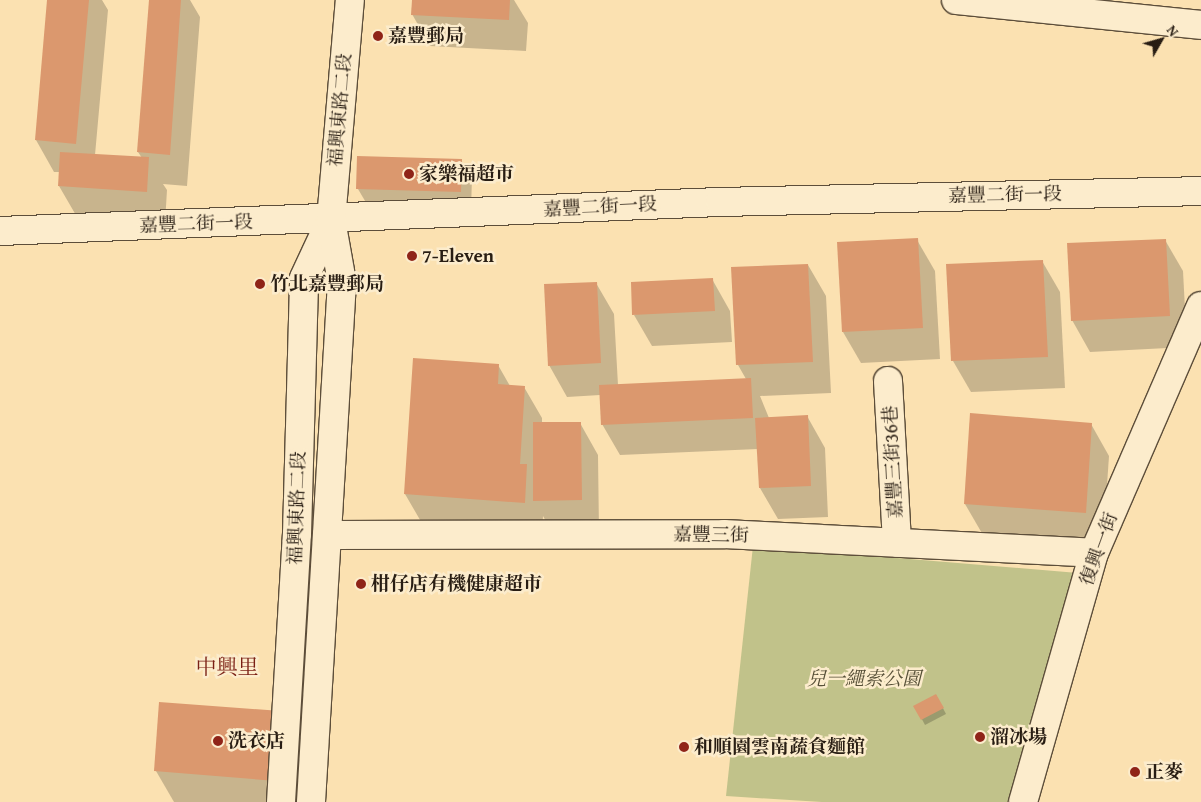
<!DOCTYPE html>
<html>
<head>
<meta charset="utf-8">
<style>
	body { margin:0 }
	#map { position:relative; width:1201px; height:802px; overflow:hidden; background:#fbe1b1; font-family:"Gentium Book Plus","Noto Serif TC",serif }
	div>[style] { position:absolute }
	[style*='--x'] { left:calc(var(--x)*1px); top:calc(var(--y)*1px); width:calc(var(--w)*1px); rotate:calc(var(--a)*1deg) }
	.green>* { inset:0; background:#c1c28a }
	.shadow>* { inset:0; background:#0003 }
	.building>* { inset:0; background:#db986e }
	.roads { filter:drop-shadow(1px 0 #5d4e3a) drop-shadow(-1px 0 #5d4e3a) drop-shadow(0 1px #5d4e3a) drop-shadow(0 -1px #5d4e3a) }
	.minor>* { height:28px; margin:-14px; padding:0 14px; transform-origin:14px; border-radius:14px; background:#fceccc }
	.dots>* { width:14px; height:14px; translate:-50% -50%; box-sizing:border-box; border:2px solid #fceccc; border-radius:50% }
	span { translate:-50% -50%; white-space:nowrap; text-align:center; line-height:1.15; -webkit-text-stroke:5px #fceccc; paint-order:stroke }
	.poi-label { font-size:19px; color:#281d13; font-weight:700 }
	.left { translate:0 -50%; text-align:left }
	.street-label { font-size:19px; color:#281d13 }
	.park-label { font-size:19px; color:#564f37; font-style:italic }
	.quarter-label { font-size:21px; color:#7a1f14 }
	.north { position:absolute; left:1136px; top:15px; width:50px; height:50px; -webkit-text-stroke:4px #fceccc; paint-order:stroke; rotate:52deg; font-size:14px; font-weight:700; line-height:20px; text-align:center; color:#281d13 }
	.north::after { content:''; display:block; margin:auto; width:18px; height:22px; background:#281d13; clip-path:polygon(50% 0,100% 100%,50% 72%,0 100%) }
</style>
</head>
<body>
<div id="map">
	<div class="green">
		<i style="clip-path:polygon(753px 546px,1078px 573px,1019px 802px,822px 802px,726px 796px)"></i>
	</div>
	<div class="shadow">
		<i style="clip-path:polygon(49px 0,102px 0,108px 10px,95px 155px,142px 158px,138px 152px,150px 0,190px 0,200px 17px,187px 186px,163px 184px,167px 190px,165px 223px,77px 217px,59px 186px,60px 172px,54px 172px,36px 140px)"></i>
		<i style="clip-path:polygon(413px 0,514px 0,528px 23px,526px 51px,430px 46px,412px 14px)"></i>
		<i style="clip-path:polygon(461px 160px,472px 177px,471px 209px,368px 206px,358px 189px)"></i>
		<i style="clip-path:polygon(917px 240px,935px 271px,940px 359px,861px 363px,843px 332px)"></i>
		<i style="clip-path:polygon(1165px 240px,1183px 271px,1187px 347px,1090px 352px,1072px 320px)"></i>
		<i style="clip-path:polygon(1042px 261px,1060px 292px,1065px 388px,971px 392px,953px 361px)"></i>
		<i style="clip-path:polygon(808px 265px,826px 296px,831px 393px,760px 396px,769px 418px,807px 416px,825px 448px,828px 517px,778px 519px,760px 488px,758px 449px,620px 455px,602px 424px,600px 395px,567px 397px,549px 365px,596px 283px,614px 314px,618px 385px,746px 379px,738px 365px)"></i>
		<i style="clip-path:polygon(712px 279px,730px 311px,732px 342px,652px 346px,634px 315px)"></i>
		<i style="clip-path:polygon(498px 365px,510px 386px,524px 387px,542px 418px,542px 423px,580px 423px,598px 455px,599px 531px,552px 532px,543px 516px,542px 534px,423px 525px,405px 494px)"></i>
		<i style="clip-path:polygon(1091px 424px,1109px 456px,1103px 544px,983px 535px,965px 504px)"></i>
		<i style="clip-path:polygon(936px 695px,946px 714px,925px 725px,915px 706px)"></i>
		<i style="clip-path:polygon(280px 713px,299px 744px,294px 802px,174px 802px,156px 771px)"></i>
	</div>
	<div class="building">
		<i style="clip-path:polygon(47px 0,89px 0,76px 144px,35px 140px)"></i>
		<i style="clip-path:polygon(149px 0,181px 0,170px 155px,137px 152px)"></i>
		<i style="clip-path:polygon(412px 0,510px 0,509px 20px,411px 15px)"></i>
		<i style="clip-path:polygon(60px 152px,149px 157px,147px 192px,58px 186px)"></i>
		<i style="clip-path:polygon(357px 156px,462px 159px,461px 192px,356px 189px)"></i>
		<i style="clip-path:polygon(918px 238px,923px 328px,842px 332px,837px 242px)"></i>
		<i style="clip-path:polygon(1166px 239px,1170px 316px,1071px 321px,1067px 243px)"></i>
		<i style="clip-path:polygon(1043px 260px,1048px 357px,951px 361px,946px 264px)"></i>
		<i style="clip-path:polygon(808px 264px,813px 362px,736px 365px,731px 267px)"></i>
		<i style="clip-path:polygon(713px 278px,715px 311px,632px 315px,631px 282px)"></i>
		<i style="clip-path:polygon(597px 282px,601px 363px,548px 366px,544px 284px)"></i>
		<i style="clip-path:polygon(413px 358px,499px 364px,498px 384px,525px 386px,520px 464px,527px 464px,525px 503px,404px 494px)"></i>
		<i style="clip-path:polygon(751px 378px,753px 418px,601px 425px,599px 385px)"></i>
		<i style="clip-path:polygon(970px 413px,1092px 423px,1086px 513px,964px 504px)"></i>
		<i style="clip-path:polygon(808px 415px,811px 486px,759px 488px,755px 418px)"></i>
		<i style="clip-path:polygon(533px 422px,581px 422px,582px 500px,533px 501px)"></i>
		<i style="clip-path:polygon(936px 694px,944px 708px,921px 720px,913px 706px)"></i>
		<i style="clip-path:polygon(159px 702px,281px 711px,276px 781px,154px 771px)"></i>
	</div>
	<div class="roads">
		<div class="minor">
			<i style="--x:956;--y:0;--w:246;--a:5.8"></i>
			<i style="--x:0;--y:231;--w:721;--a:-2.31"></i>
			<i style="--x:720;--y:202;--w:481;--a:-1.3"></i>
			<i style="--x:888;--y:381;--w:162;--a:86.8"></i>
			<i style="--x:327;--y:535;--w:397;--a:-0.1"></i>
			<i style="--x:724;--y:534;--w:370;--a:2.9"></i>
			<i style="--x:281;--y:802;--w:268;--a:-86.6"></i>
			<i style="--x:297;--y:534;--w:256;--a:-88.4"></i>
			<i style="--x:304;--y:278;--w:64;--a:-65"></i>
			<i style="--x:311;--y:802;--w:521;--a:-86.59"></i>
			<i style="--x:342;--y:282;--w:63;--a:-100.1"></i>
			<i style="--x:331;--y:220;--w:221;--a:-85.1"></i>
			<i style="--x:1023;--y:802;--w:259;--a:-74.1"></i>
			<i style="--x:1094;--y:553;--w:269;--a:-66.6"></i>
		</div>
	</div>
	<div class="dots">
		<i style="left:378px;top:36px;background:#8f2418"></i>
		<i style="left:409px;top:174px;background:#8f2418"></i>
		<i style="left:412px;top:256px;background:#8f2418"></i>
		<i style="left:260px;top:284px;background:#8f2418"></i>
		<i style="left:361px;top:584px;background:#8f2418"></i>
		<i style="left:980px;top:737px;background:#8f2418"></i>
		<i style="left:218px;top:741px;background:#8f2418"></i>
		<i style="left:684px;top:747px;background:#8f2418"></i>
		<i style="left:1135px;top:772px;background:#8f2418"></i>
	</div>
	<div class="poi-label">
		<span class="left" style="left:388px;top:36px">嘉豐郵局</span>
		<span class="left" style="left:419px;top:174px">家樂福超市</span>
		<span class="left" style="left:422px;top:256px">7-Eleven</span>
		<span class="left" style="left:270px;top:284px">竹北嘉豐郵局</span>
		<span class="left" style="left:371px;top:584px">柑仔店有機健康超市</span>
		<span class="left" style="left:990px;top:737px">溜冰場</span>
		<span class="left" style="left:228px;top:741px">洗衣店</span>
		<span class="left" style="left:694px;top:747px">和順園雲南蔬食麵館</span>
		<span class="left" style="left:1145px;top:772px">正麥</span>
	</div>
	<div class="street-label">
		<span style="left:340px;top:110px;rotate:-85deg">福興東路二段</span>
		<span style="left:1005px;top:195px;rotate:-1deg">嘉豐二街一段</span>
		<span style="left:600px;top:207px;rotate:-3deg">嘉豐二街一段</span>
		<span style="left:196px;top:224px;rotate:-2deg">嘉豐二街一段</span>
		<span style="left:893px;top:462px;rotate:-93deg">嘉豐三街36巷</span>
		<span style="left:297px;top:508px;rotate:-88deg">福興東路二段</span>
		<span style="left:711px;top:535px;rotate:1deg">嘉豐三街</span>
		<span style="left:1099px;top:549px;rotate:-70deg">復興一街</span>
	</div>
	<div class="park-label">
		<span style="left:864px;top:679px">兒一繩索公園</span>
	</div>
	<div class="quarter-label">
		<span style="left:227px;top:667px">中興里</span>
	</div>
	<div class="north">N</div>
</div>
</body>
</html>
